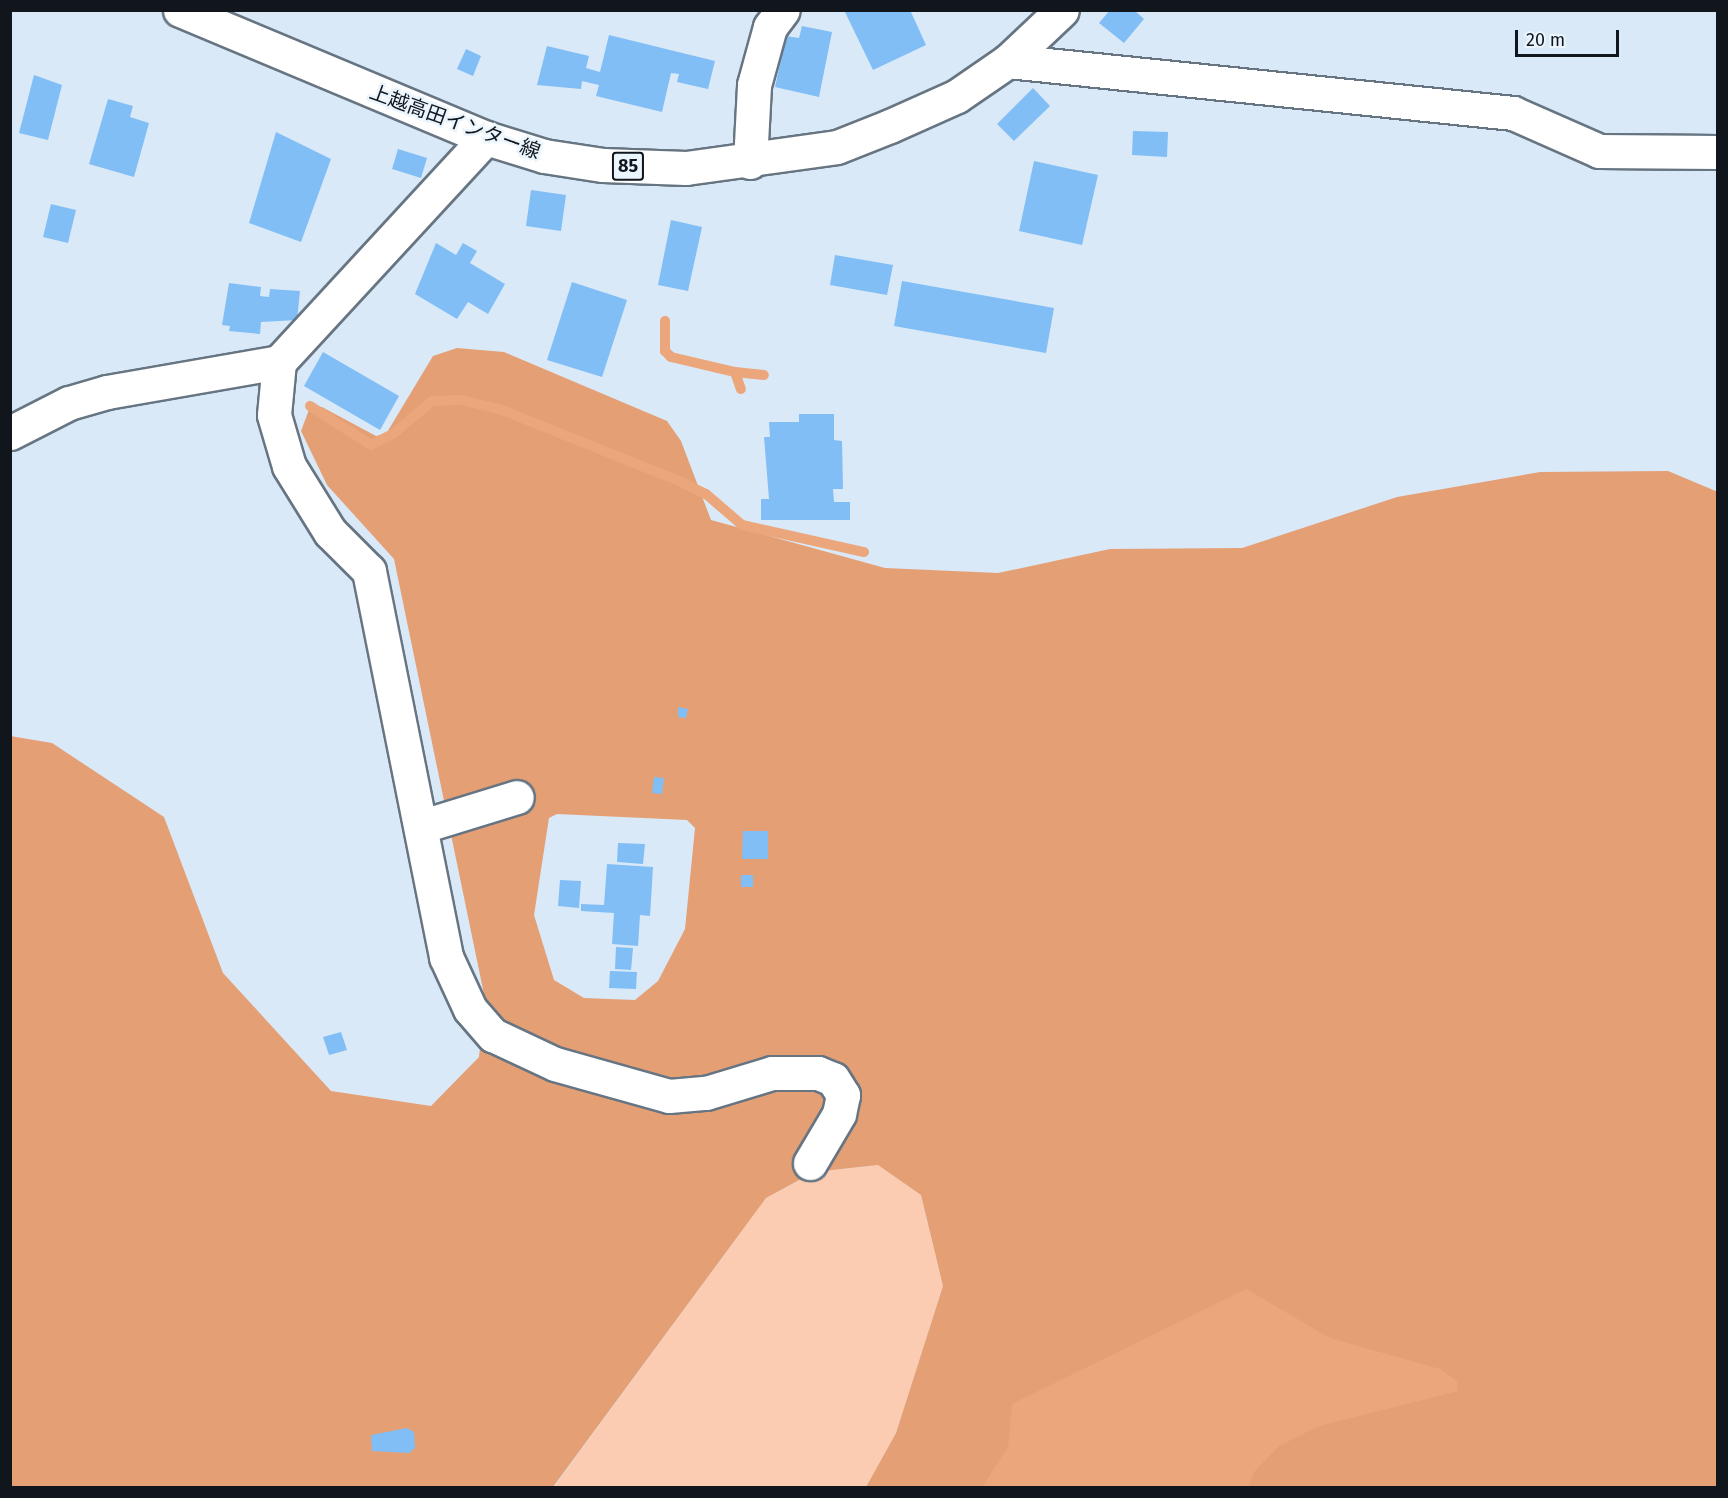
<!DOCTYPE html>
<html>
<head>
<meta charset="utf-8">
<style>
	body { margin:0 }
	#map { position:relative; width:1728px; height:1498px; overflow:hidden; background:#d9e9f8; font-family:"Fira Sans","Noto Sans JP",sans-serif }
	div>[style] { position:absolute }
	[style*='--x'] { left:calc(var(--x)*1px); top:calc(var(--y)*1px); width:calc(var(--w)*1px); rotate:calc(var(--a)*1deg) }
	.green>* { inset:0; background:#fbccb1 }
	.forest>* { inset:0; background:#e59f75 }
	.water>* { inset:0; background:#eca67b }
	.stream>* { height:10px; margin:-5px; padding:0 5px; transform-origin:5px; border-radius:5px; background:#eca67b }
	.building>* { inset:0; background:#81bef5 }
	.roads { filter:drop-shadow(2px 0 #677582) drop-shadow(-2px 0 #677582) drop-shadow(0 2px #677582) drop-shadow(0 -2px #677582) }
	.minor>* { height:33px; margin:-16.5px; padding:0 16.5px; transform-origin:16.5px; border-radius:16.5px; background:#fff }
	.major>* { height:33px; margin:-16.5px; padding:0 16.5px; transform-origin:16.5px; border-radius:16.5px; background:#fff }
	span { translate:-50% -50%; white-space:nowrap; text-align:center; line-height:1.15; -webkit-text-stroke:5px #ebf5fe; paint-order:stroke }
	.shield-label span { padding:2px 4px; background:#ebf5fe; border:2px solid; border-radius:4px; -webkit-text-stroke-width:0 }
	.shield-label { font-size:18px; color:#10161b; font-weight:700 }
	.street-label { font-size:20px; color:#10161b }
	.frame { position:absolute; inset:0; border:12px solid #10161b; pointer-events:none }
	.scale { position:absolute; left:1515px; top:30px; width:104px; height:27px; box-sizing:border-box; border:3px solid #10161b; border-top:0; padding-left:8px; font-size:18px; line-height:21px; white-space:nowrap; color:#10161b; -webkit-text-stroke:4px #ebf5fe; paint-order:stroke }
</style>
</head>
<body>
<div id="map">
	<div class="green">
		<i style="clip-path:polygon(879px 1165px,921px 1195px,943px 1286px,896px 1433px,866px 1487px,553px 1488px,766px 1198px,814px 1172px)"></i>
	</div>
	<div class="forest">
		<i style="clip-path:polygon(evenodd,457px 348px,504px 352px,667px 421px,681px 441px,711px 520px,885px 568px,998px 573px,1110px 549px,1242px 548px,1397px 497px,1540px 472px,1668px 471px,1718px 492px,1717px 1487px,866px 1487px,896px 1433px,943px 1286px,921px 1195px,878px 1165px,814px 1172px,766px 1198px,553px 1487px,11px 1487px,10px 736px,52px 743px,164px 817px,223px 973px,331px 1091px,431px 1106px,479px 1057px,485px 999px,394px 559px,327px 485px,301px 431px,310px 407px,322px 407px,376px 436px,386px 434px,433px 356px,457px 348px,557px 814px,687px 820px,695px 828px,685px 929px,658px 981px,635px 1000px,584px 998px,554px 980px,534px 915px,549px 818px,557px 814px)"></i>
	</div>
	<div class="water">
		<i style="clip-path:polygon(1246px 1289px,1330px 1338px,1440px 1369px,1457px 1381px,1458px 1391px,1319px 1426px,1279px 1446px,1254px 1472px,1249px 1487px,982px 1487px,1008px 1447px,1012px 1404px)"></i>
	</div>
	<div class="stream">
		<i style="--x:665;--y:321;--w:30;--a:90"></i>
		<i style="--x:665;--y:351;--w:8;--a:45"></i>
		<i style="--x:671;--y:357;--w:66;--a:13.2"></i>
		<i style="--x:735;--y:372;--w:18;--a:71"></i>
		<i style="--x:735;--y:372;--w:29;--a:6"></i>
		<i style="--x:310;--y:406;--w:72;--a:32.6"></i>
		<i style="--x:371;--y:445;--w:25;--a:-27"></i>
		<i style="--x:393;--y:434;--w:51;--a:-40.2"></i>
		<i style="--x:432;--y:401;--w:30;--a:-2"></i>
		<i style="--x:462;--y:400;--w:41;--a:14"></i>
		<i style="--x:502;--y:410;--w:188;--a:21.8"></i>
		<i style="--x:677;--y:480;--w:32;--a:26"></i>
		<i style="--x:706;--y:494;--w:48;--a:40.7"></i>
		<i style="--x:742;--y:525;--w:125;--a:12.5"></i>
	</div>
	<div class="building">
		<i style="clip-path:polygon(844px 10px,910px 10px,926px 45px,873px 70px)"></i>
		<i style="clip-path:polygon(1110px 10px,1134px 10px,1144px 19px,1124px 43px,1099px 23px)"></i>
		<i style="clip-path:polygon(802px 26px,832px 32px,819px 97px,775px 87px,786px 36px,799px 38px)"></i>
		<i style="clip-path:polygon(609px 35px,715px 61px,708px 89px,677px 82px,679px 74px,671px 73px,662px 112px,596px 96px,599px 85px,582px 81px,581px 89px,537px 85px,547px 46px,589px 56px,586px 68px,600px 72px)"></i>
		<i style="clip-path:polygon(466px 49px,481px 56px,473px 76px,457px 69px)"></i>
		<i style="clip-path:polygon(34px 75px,62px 85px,48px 140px,19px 133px)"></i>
		<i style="clip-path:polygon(1033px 88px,1050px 106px,1014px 141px,997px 124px)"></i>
		<i style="clip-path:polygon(108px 99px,133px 106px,130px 117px,149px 123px,134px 177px,89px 164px)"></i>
		<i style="clip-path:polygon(1133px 131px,1168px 132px,1167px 157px,1132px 155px)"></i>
		<i style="clip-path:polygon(276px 132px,331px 159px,301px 242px,249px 223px)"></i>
		<i style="clip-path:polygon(398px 149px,427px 158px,421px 178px,392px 169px)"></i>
		<i style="clip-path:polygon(1034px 161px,1098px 175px,1082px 245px,1019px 231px)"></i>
		<i style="clip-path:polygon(531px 190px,566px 195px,561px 231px,526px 226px)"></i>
		<i style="clip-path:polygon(51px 204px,76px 210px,68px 243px,43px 237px)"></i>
		<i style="clip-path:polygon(671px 220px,702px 227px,688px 291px,658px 285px)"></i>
		<i style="clip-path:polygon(436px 243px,456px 255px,463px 243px,477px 251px,470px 263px,505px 284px,488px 314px,468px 302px,457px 319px,415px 294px)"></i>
		<i style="clip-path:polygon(835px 255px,893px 265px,887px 295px,830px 285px)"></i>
		<i style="clip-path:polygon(902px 281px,1054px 308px,1046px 353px,894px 326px)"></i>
		<i style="clip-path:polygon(572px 282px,627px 300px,602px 377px,547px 360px)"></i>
		<i style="clip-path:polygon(229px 283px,261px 287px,260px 296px,269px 297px,270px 289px,300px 291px,297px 320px,261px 322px,260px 334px,229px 331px,230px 326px,222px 325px)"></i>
		<i style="clip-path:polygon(323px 352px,399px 396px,380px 430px,304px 386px)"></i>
		<i style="clip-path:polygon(799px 414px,834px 414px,834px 440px,842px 441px,843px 489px,833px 489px,834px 502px,850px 502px,850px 520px,761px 520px,761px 499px,769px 499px,764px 437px,770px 437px,769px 422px,799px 422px)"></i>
		<i style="clip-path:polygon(678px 707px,688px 709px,686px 718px,678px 717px)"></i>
		<i style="clip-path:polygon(654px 777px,664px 778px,662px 794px,652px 793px)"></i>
		<i style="clip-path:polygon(743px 831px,768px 831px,768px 859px,742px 859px)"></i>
		<i style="clip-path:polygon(618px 843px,645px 844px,643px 864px,617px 862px)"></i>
		<i style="clip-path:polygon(607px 864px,653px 867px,650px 916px,640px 915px,638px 946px,612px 944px,614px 913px,581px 911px,581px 904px,604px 905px)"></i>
		<i style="clip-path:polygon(741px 875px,753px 875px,753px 887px,741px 887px)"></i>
		<i style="clip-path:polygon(560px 880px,581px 881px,579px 908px,558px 906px)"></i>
		<i style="clip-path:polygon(616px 947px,633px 948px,631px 970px,615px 969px)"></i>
		<i style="clip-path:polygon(610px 971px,637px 972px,636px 989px,609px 988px)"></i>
		<i style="clip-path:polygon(341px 1032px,347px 1050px,329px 1055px,323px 1037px)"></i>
		<i style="clip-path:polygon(407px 1428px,414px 1432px,415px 1448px,409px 1453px,372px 1451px,371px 1435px)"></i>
	</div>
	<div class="roads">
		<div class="minor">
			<i style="--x:1008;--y:61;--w:508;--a:5.88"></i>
			<i style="--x:1513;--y:113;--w:94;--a:23.8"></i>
			<i style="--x:1599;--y:151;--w:119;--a:0.5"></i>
			<i style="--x:750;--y:162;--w:77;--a:-87"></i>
			<i style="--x:754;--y:85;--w:60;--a:-74.6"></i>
			<i style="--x:770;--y:27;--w:21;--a:-53"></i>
			<i style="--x:279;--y:362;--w:53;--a:95.4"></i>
			<i style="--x:274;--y:415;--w:53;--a:73.6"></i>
			<i style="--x:289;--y:466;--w:78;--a:58.2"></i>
			<i style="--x:330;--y:532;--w:55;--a:45"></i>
			<i style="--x:369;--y:571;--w:394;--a:78.7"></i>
			<i style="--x:446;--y:957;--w:57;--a:65.2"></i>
			<i style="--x:470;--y:1009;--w:35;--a:49"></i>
			<i style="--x:493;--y:1035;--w:68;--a:25.1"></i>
			<i style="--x:555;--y:1064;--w:118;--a:15.7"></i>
			<i style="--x:669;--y:1096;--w:37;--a:-5"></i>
			<i style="--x:706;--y:1093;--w:69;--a:-16.9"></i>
			<i style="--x:772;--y:1073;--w:46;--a:0"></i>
			<i style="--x:818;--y:1073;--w:16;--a:22"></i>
			<i style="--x:833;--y:1079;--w:19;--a:58"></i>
			<i style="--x:843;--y:1095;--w:19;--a:102"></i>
			<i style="--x:839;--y:1114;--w:57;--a:120.6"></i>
			<i style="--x:10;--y:433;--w:66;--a:-27"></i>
			<i style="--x:69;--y:403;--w:40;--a:-16"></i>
			<i style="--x:107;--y:392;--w:175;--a:-9.9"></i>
			<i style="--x:279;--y:362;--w:305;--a:-47.3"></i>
			<i style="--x:423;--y:826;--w:98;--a:-17.1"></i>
		</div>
		<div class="major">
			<i style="--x:180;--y:10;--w:332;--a:22.7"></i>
			<i style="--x:486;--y:138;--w:61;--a:17.2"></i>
			<i style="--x:544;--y:156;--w:60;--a:8.7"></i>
			<i style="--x:603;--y:165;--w:83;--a:2.1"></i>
			<i style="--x:686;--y:168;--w:152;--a:-7.9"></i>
			<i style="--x:837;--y:147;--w:57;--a:-21.6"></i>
			<i style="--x:890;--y:126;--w:73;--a:-24.1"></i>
			<i style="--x:957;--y:96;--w:62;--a:-34.5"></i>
			<i style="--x:1008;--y:61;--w:74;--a:-43.4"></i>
		</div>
	</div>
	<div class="shield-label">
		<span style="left:628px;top:166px">85</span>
	</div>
	<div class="street-label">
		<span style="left:455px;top:122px;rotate:20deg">上越高田インター線</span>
	</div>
	<div class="frame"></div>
	<div class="scale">20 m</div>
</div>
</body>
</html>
